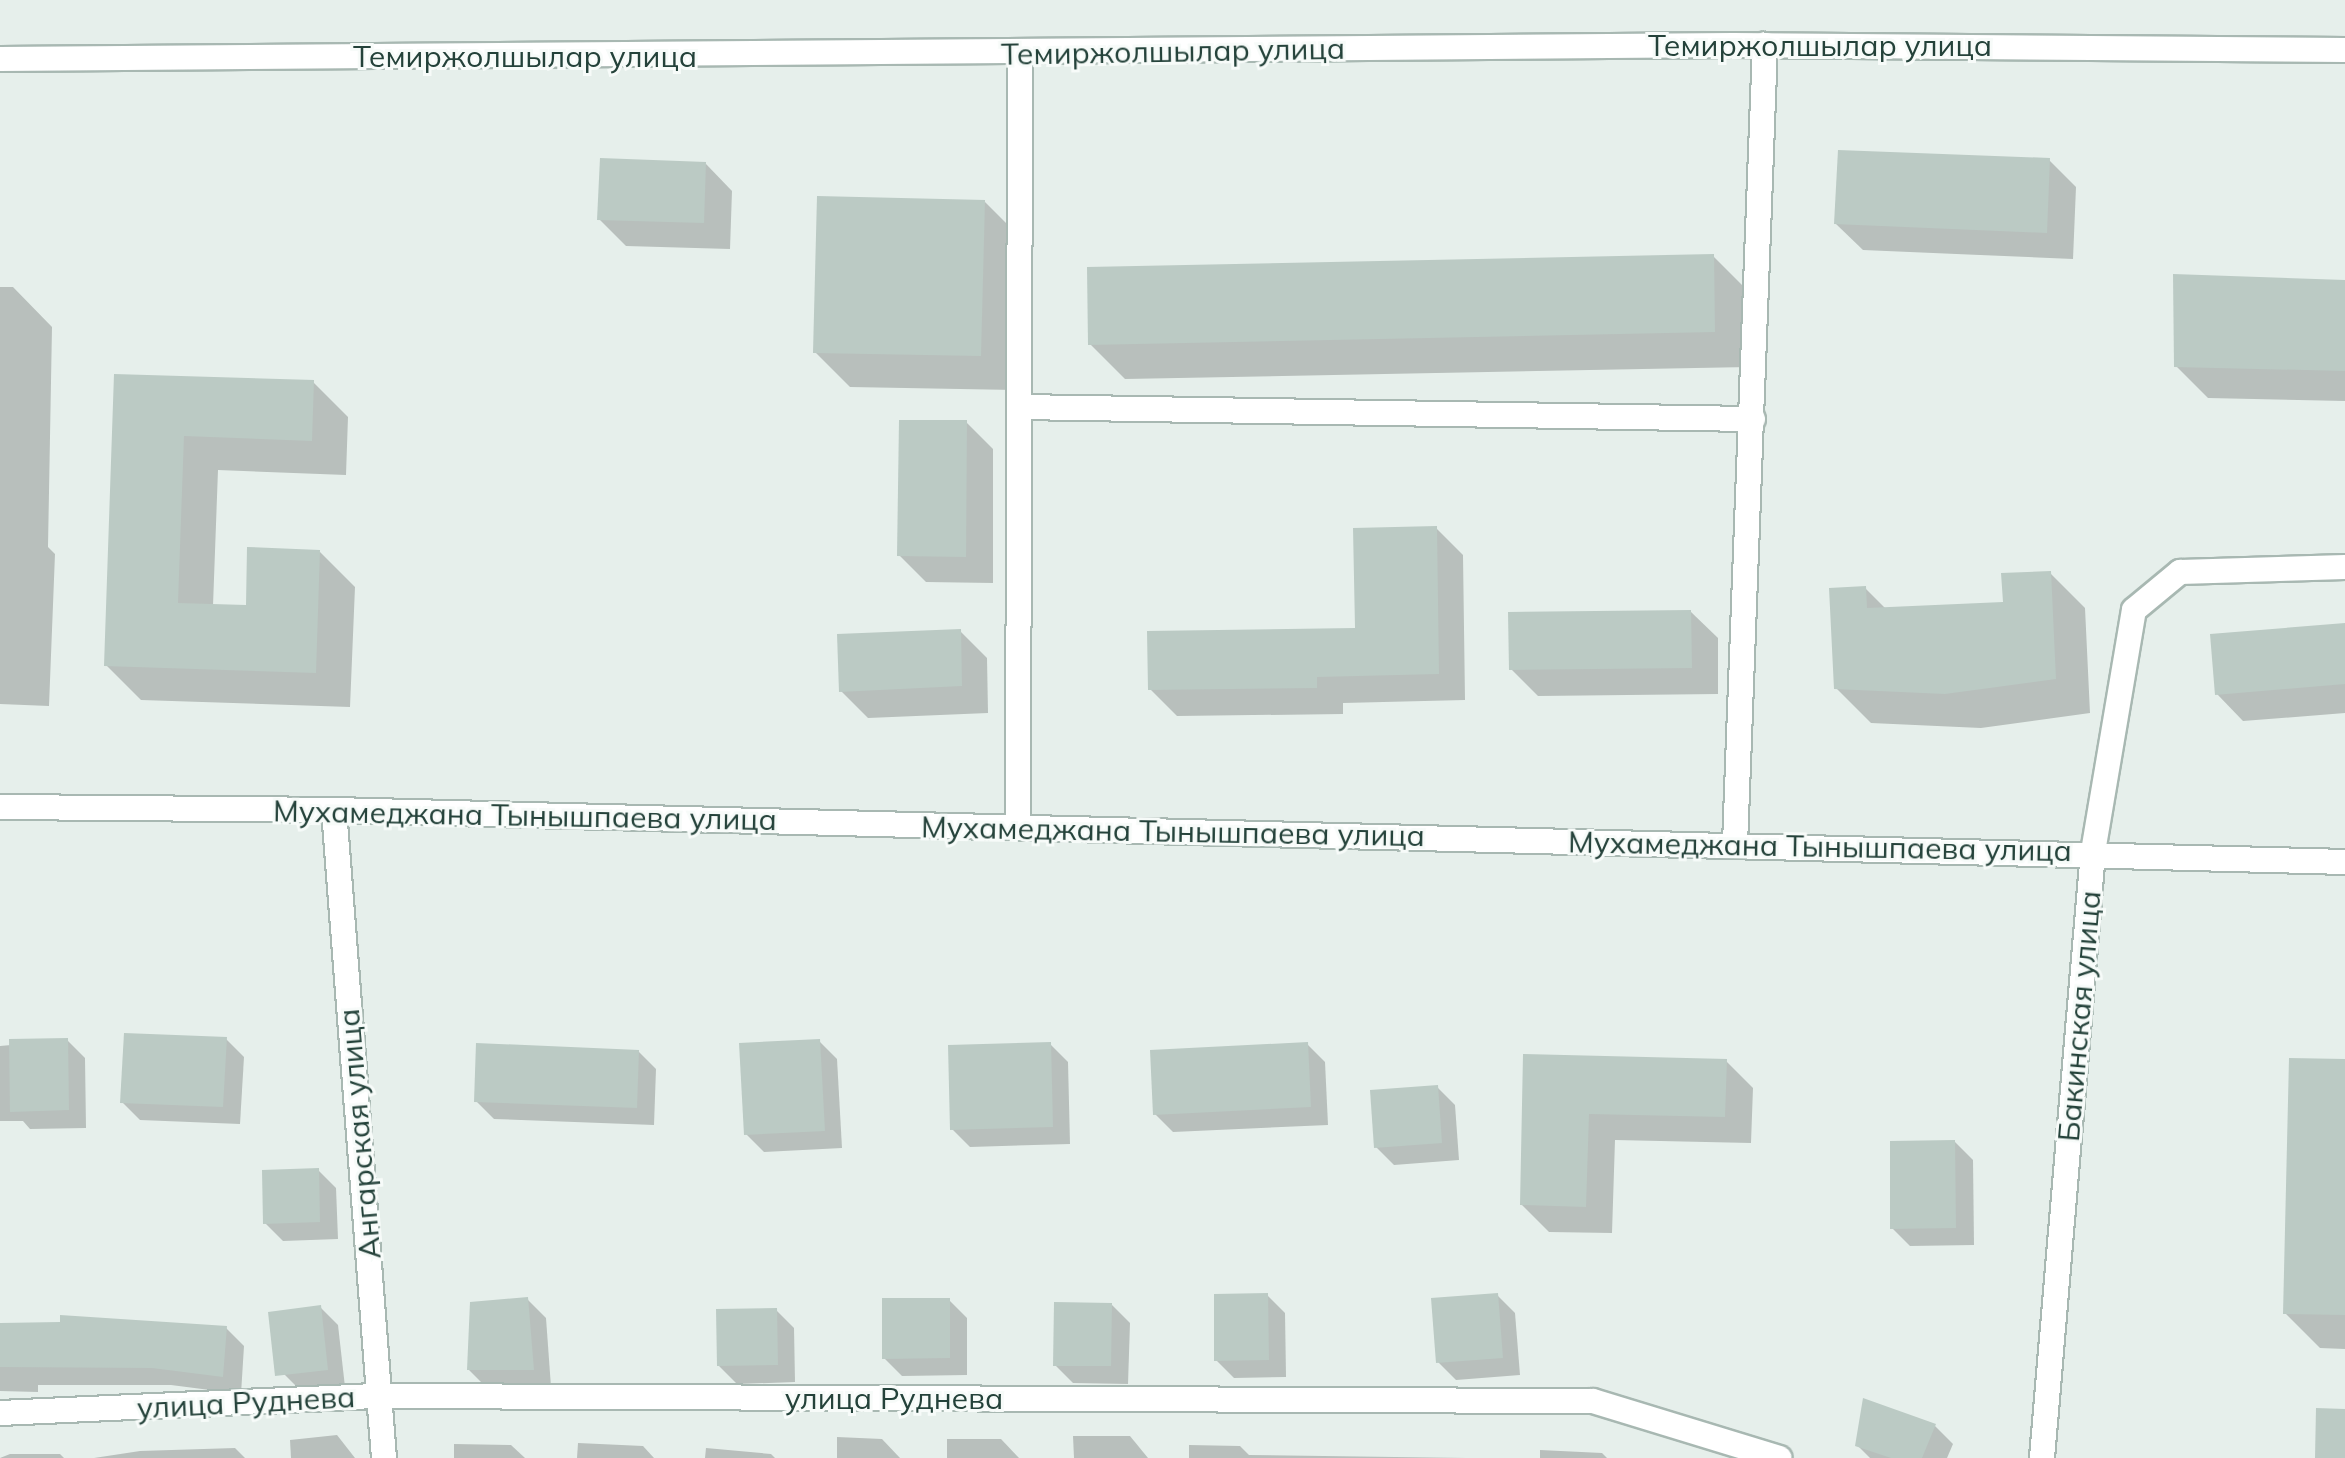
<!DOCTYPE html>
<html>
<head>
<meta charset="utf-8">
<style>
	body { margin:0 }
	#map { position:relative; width:2345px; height:1458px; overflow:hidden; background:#e6efeb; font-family:Mulish,sans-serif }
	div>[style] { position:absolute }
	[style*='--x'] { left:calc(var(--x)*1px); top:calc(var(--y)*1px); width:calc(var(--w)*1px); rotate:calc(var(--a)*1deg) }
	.shadow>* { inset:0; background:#0003 }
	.building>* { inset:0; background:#bbcac4 }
	.roads { filter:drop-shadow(2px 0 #a8b8b2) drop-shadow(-2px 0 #a8b8b2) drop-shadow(0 2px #a8b8b2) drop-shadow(0 -2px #a8b8b2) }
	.minor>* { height:24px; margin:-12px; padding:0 12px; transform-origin:12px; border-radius:12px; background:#fff }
	.tertiary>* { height:24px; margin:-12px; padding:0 12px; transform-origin:12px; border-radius:12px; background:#fff }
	span { translate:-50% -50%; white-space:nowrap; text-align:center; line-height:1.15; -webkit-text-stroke:6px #f7fbf9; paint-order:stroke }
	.street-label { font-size:30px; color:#24423a }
</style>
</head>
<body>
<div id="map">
	<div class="shadow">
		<i style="clip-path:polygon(2049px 160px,2076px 187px,2073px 259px,1863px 250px,1836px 224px)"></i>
		<i style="clip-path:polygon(706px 164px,732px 191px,730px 249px,626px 246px,599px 219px)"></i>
		<i style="clip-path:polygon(985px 202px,1020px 237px,1015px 390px,850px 387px,815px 352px)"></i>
		<i style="clip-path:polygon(1713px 256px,1748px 291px,1749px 367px,1125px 379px,1090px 344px)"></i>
		<i style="clip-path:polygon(2345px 282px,2345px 401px,2208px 398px,2176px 366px)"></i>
		<i style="clip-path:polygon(0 287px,13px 287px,52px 327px,48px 547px,55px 554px,49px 706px,0 704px)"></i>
		<i style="clip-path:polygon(116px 376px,313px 382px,348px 417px,346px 475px,218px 470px,213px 606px,247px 607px,320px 552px,355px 587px,350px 707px,141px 700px,106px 665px)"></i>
		<i style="clip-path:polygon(966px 422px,993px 449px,993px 583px,926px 582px,899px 555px)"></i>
		<i style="clip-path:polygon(1436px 528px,1463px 555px,1465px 700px,1343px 703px,1343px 714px,1177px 716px,1150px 689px,1357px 630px)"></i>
		<i style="clip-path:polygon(2050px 573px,2085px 608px,2090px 713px,1981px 728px,1871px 723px,1836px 688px,1865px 588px,1886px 609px,2005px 604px)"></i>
		<i style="clip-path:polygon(1691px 612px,1718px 638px,1718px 694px,1538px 696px,1511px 669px)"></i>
		<i style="clip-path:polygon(2345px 628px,2345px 713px,2243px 721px,2217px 694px)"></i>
		<i style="clip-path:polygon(960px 631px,987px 658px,988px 713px,868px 718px,841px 691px)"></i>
		<i style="clip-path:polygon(226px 1039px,244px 1057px,240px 1124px,140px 1120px,122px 1102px)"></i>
		<i style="clip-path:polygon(67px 1040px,85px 1058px,86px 1128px,30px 1129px,23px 1121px,0 1121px,0 1046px)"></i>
		<i style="clip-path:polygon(819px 1041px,837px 1059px,842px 1148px,764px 1152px,746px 1134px)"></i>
		<i style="clip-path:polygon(1050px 1044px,1068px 1062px,1070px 1144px,970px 1147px,952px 1129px)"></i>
		<i style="clip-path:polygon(1307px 1044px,1325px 1062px,1328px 1125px,1173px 1132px,1155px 1114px)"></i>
		<i style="clip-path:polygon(638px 1051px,656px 1069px,654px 1125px,494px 1119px,476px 1101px)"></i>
		<i style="clip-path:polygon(1525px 1056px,1726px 1061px,1753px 1088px,1751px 1143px,1615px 1140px,1612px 1233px,1549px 1232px,1522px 1205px)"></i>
		<i style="clip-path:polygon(2345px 1061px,2345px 1349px,2320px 1348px,2285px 1313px)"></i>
		<i style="clip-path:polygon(1437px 1087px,1455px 1105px,1459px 1160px,1394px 1165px,1376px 1147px)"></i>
		<i style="clip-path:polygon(1955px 1142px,1973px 1160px,1974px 1245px,1910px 1246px,1892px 1228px)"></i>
		<i style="clip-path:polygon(318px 1170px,336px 1188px,338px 1239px,283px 1241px,265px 1223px)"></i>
		<i style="clip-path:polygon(1267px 1295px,1285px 1313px,1286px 1377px,1234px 1378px,1216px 1360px)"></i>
		<i style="clip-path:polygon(1497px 1295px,1515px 1313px,1520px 1375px,1456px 1380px,1438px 1362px)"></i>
		<i style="clip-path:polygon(528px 1300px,546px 1318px,551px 1387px,487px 1388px,469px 1370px)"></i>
		<i style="clip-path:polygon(949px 1300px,967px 1318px,967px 1375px,902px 1376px,884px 1358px)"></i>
		<i style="clip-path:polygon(1112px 1305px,1130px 1323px,1128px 1384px,1073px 1383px,1055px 1365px)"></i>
		<i style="clip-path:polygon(320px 1307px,338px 1325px,345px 1387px,302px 1392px,284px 1374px)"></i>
		<i style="clip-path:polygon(776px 1310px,794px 1328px,795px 1382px,737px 1384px,719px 1366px)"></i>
		<i style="clip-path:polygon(0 1325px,226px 1328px,244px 1346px,241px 1394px,171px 1385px,38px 1385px,38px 1392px,0 1391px)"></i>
		<i style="clip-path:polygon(1935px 1426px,1953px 1444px,1947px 1458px,1870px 1458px,1857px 1445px)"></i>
		<i style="clip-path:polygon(337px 1435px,355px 1458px,291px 1458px,290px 1440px)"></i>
		<i style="clip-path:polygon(1073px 1436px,1130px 1436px,1148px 1458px,1074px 1458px)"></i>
		<i style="clip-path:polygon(837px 1437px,882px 1439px,900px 1458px,837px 1458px)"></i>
		<i style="clip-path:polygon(947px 1439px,1001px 1439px,1019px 1458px,947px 1458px)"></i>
		<i style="clip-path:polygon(578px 1443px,643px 1446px,654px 1458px,577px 1458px)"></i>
		<i style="clip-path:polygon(454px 1444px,511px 1445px,525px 1458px,454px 1458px)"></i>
		<i style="clip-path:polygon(1189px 1445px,1240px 1446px,1249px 1455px,1467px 1458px,1189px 1458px)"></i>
		<i style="clip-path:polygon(235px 1448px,245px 1458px,94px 1458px,140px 1451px)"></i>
		<i style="clip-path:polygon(706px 1448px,771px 1454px,775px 1458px,705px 1458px)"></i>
		<i style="clip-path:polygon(1540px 1450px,1602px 1453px,1607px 1458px,1540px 1458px)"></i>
		<i style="clip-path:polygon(10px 1454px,60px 1454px,64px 1458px,0 1458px)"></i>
	</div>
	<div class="building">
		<i style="clip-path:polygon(1838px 150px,2050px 158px,2047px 233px,1834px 224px)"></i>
		<i style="clip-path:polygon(600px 158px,706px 162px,704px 223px,597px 220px)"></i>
		<i style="clip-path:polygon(817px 196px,985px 200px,981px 356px,813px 353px)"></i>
		<i style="clip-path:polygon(1714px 254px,1715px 332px,1088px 345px,1087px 267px)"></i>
		<i style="clip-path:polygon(2173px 274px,2345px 280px,2345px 371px,2174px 367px)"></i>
		<i style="clip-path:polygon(114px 374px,314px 380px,312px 441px,184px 436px,178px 603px,246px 605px,247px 547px,320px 550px,316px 673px,104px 666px)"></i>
		<i style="clip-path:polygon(899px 420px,967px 420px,966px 557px,897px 556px)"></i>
		<i style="clip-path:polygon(1437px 526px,1439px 674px,1317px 677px,1317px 688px,1148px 690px,1147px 631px,1355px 628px,1353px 528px)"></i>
		<i style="clip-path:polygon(2051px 571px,2056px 679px,1945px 694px,1834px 689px,1829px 588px,1866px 586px,1867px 608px,2003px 602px,2001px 573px)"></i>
		<i style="clip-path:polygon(1691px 610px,1692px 668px,1509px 670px,1508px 612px)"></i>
		<i style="clip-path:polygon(2345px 623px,2345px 684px,2215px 695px,2210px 634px)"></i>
		<i style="clip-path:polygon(961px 629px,962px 686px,839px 692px,837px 634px)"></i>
		<i style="clip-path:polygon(124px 1033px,227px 1037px,223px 1107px,120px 1103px)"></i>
		<i style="clip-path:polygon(68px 1038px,69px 1110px,10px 1112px,9px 1039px)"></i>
		<i style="clip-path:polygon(820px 1039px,825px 1131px,744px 1135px,739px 1043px)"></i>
		<i style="clip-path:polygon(1051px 1042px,1053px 1127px,950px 1130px,948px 1045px)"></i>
		<i style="clip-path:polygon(1308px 1042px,1311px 1107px,1153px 1115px,1150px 1050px)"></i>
		<i style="clip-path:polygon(476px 1043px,639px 1050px,637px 1108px,474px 1102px)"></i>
		<i style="clip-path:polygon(1523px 1054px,1727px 1059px,1725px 1117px,1589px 1114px,1586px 1207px,1520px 1205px)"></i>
		<i style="clip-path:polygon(2289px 1058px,2345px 1059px,2345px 1315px,2283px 1314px)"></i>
		<i style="clip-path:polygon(1438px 1085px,1442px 1143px,1374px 1148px,1370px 1090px)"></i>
		<i style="clip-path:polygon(1955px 1140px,1956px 1228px,1890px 1229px,1890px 1141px)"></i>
		<i style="clip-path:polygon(319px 1168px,320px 1222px,263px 1224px,262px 1170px)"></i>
		<i style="clip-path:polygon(1268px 1293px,1269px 1360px,1214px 1361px,1214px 1294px)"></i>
		<i style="clip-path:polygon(1498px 1293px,1503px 1358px,1436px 1363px,1431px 1298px)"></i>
		<i style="clip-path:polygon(528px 1297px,534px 1370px,467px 1370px,470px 1302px)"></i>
		<i style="clip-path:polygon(882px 1298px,950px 1298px,950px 1358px,882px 1359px)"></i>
		<i style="clip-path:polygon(1054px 1302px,1112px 1303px,1111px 1366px,1053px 1366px)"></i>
		<i style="clip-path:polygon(321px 1305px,328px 1370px,275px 1376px,268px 1312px)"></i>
		<i style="clip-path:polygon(777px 1308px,778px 1365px,717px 1366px,716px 1309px)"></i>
		<i style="clip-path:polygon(60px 1315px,227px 1326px,223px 1377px,152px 1368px,0 1367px,0 1323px,60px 1322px)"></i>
		<i style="clip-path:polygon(1863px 1398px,1936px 1424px,1922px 1458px,1891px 1458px,1855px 1446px)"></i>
		<i style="clip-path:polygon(2316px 1408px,2345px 1409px,2345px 1458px,2315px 1458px)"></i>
	</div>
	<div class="roads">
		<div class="minor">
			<i style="--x:1019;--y:407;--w:734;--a:0.94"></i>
			<i style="--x:0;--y:807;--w:334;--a:0.5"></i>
			<i style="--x:334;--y:810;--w:2012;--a:1.48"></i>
			<i style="--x:334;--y:810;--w:650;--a:85.59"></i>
			<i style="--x:1018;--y:827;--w:774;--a:-89.85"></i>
			<i style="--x:1735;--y:844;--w:800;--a:-87.85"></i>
			<i style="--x:0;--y:1413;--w:380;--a:-2.6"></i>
			<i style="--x:380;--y:1396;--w:1213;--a:0.24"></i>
			<i style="--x:1593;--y:1401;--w:195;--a:17"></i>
			<i style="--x:2042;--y:1458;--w:608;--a:-85.19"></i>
			<i style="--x:2093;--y:852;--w:245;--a:-80.4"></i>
			<i style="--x:2134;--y:610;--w:60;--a:-39.6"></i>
			<i style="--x:2180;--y:572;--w:165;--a:-1.7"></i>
		</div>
		<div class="tertiary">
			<i style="--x:0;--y:59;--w:1733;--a:-0.46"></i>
			<i style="--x:1733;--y:45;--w:612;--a:0.47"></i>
		</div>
	</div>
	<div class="street-label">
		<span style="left:1820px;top:45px">Темиржолшылар улица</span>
		<span style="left:1173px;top:51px;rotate:-1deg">Темиржолшылар улица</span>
		<span style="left:525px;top:56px">Темиржолшылар улица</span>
		<span style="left:525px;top:815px;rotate:1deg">Мухамеджана Тынышпаева улица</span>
		<span style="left:1173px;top:831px;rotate:1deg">Мухамеджана Тынышпаева улица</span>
		<span style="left:1820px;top:846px;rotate:1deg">Мухамеджана Тынышпаева улица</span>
		<span style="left:2079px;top:1016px;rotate:-85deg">Бакинская улица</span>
		<span style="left:359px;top:1134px;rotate:-95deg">Ангарская улица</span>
		<span style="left:894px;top:1398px">улица Руднева</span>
		<span style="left:246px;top:1402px;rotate:-3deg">улица Руднева</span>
	</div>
</div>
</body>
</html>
